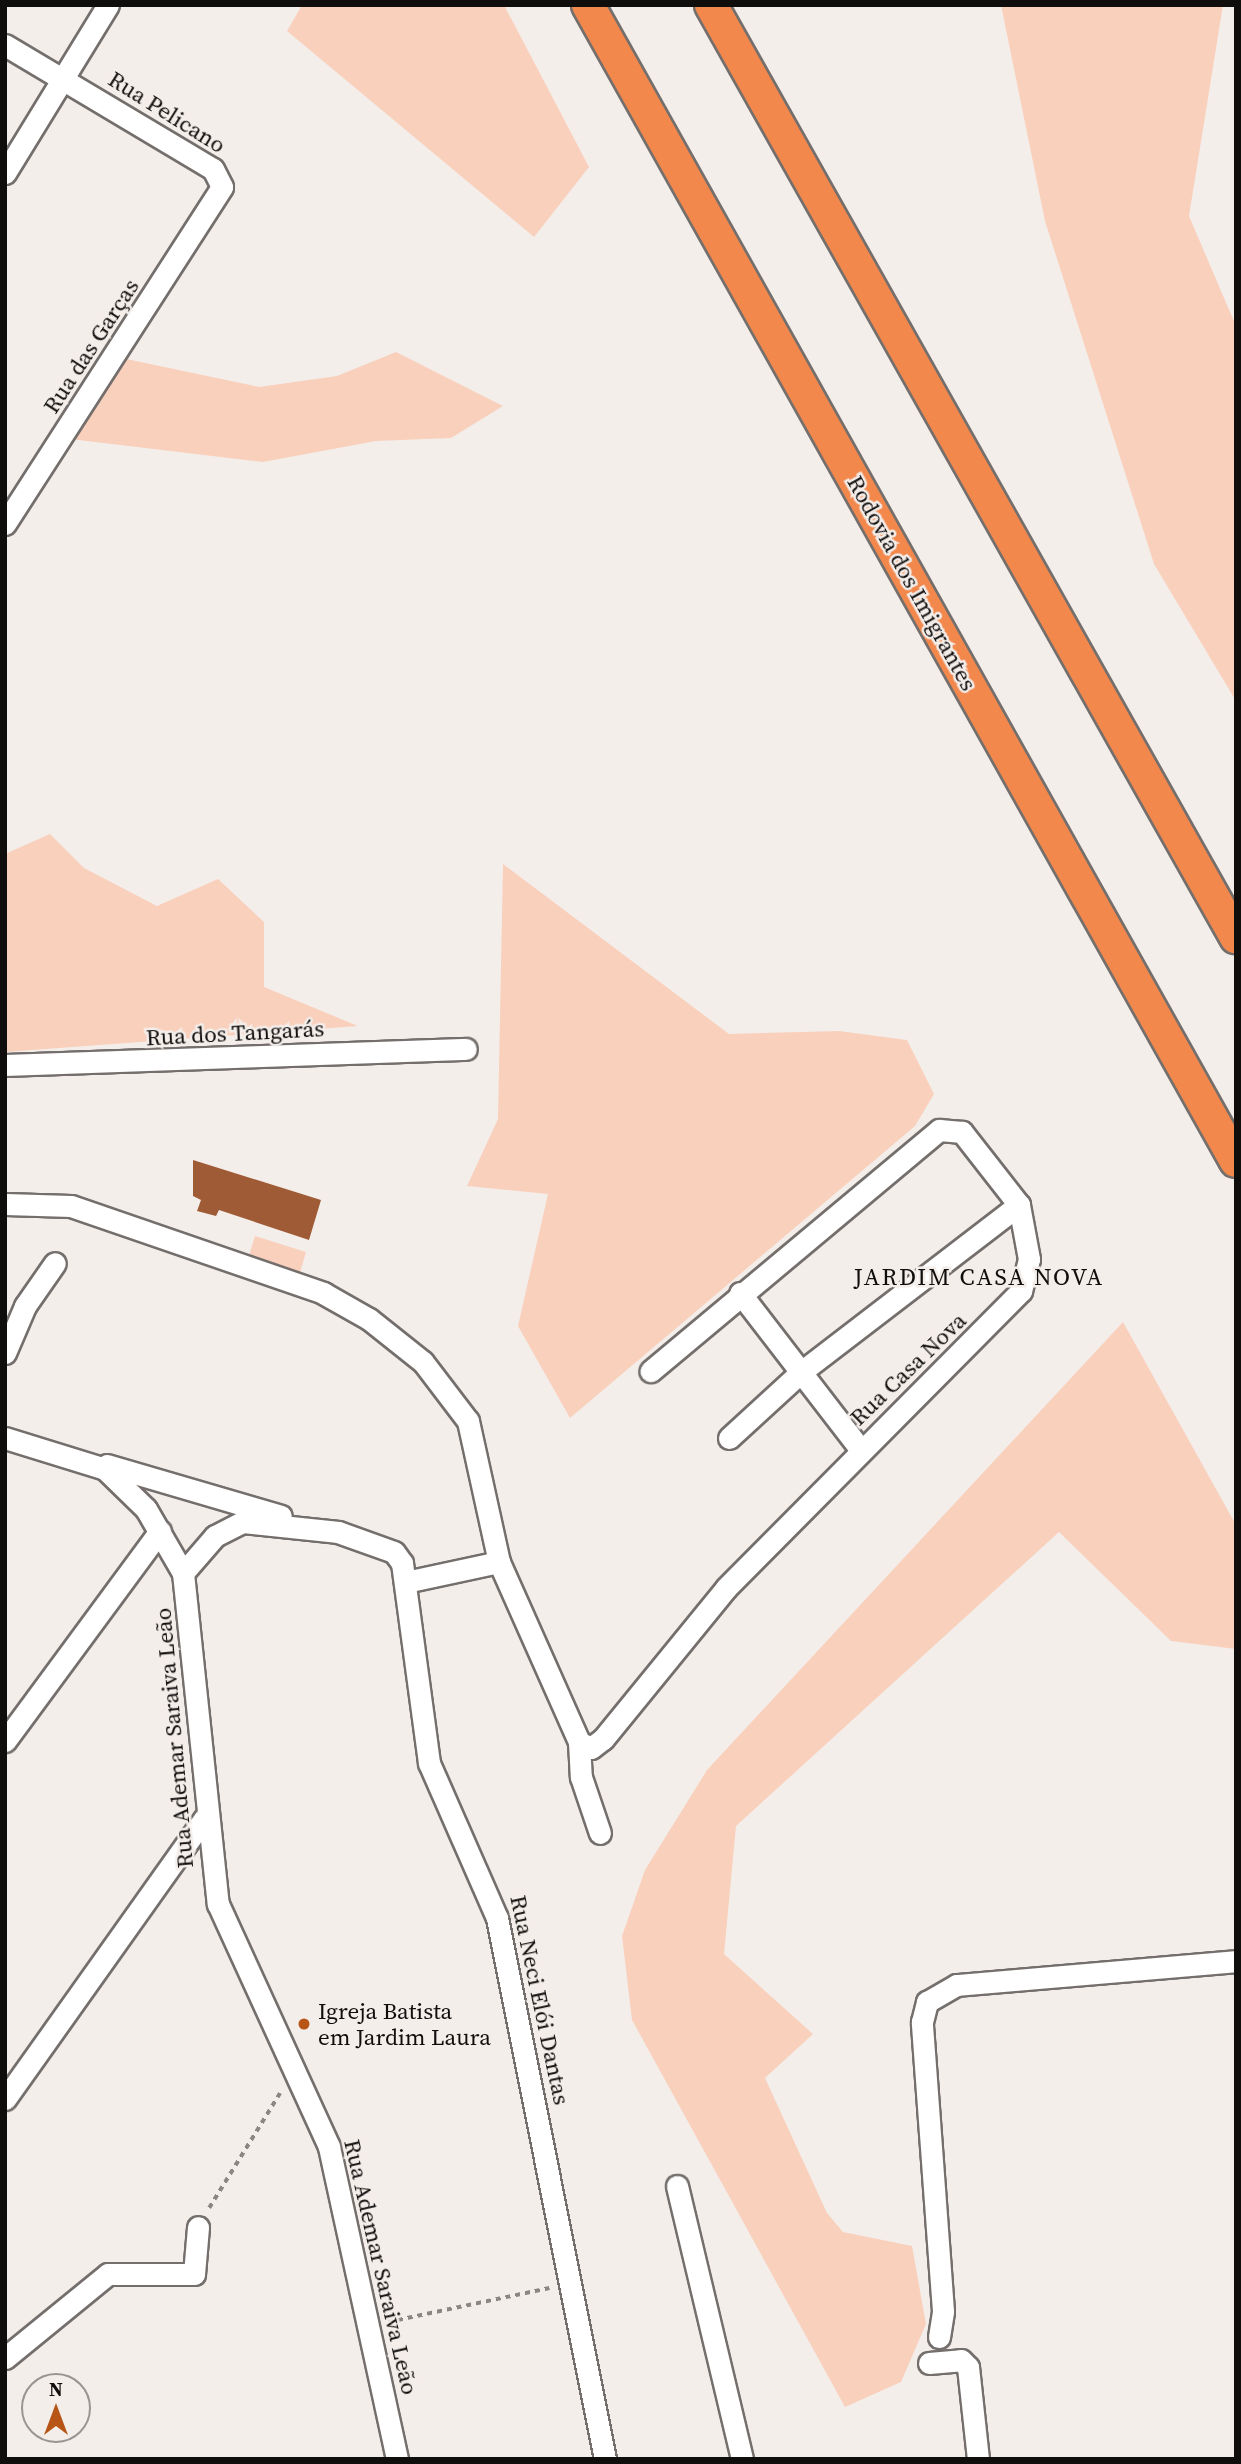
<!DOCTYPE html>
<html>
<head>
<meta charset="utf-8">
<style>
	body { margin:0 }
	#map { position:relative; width:1241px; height:2464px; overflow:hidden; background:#f4eeeb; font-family:"Source Serif 4",serif }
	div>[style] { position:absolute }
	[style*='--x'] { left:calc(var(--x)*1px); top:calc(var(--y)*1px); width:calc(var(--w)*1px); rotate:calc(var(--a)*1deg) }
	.green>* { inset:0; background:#f9d0bc }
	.building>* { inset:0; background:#9f5b36 }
	.path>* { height:3.5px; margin-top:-1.75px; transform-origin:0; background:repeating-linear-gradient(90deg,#8a8684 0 5px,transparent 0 10px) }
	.roads { filter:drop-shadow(2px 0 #746f6c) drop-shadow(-2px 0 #746f6c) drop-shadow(0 2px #746f6c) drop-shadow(0 -2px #746f6c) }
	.minor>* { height:21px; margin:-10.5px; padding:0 10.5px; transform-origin:10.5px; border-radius:10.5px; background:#fff }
	.highway>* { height:32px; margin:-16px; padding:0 16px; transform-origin:16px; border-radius:16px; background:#f3884d }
	.dots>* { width:19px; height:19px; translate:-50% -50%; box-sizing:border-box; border:4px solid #f4eeeb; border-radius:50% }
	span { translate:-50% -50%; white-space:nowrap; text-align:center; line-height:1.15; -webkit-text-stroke:5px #f4eeeb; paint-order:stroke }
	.street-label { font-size:23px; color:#100e0d }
	.poi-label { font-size:23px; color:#100e0d }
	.left { translate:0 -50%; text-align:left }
	.neighbourhood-label { font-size:24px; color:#100e0d; letter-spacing:2px }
	.frame { position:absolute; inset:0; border:7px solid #100e0d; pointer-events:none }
	.north { position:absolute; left:21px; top:2373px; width:70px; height:70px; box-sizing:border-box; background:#f4eeeb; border:2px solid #999492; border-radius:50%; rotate:0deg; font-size:19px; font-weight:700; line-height:28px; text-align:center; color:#100e0d }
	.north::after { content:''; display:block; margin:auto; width:24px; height:32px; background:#b65515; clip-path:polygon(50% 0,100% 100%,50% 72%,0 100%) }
</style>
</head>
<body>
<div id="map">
	<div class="green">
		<i style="clip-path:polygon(302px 5px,504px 5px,589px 167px,534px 237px,287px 31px)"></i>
		<i style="clip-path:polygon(1001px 5px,1223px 5px,1189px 216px,1236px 326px,1236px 701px,1154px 564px,1045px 221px)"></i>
		<i style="clip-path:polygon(396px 352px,503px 406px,451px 438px,376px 441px,263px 462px,70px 439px,117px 357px,259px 387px,337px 376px)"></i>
		<i style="clip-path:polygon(50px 834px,84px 868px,157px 906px,218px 879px,264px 922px,264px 987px,358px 1026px,5px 1052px,5px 854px)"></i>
		<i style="clip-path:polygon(503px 864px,729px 1034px,839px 1031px,907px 1040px,934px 1094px,915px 1126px,570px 1418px,518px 1326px,548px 1194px,467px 1186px,498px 1119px)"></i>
		<i style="clip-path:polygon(255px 1236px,306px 1252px,299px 1276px,248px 1259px)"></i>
		<i style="clip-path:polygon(1123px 1322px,1236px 1525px,1236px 1649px,1171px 1641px,1059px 1532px,736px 1826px,724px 1954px,813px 2034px,765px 2078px,827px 2213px,843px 2232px,912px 2246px,926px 2324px,901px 2382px,845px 2407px,632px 2020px,622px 1936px,645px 1870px,707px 1770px)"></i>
	</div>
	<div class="building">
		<i style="clip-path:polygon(193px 1160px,321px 1200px,309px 1240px,219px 1210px,216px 1216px,197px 1211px,201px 1200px,193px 1196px)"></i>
	</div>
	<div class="path">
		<i style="--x:209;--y:2208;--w:135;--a:-58.3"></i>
		<i style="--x:388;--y:2322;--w:165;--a:-11.9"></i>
	</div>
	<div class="roads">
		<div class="minor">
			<i style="--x:5;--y:45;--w:242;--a:30.8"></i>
			<i style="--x:213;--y:169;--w:20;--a:63"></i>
			<i style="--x:222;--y:187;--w:401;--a:122.8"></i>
			<i style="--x:5;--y:173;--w:197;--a:-58.5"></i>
			<i style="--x:5;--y:1065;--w:461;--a:-2"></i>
			<i style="--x:5;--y:1204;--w:66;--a:1.7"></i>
			<i style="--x:71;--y:1206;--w:267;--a:19"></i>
			<i style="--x:323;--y:1293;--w:53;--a:29.5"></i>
			<i style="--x:369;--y:1319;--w:69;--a:38.5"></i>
			<i style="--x:423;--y:1362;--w:74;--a:52.7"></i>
			<i style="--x:468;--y:1421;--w:144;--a:77.6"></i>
			<i style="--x:499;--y:1562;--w:197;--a:66"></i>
			<i style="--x:579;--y:1742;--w:35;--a:87"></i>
			<i style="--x:581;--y:1777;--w:59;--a:71.3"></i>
			<i style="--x:740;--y:1293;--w:198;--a:52.4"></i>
			<i style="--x:5;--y:1353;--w:51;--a:-66.9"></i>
			<i style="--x:25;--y:1306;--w:52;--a:-55.1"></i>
			<i style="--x:5;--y:1438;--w:105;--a:17.2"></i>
			<i style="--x:105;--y:1469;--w:57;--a:44.3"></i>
			<i style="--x:146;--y:1509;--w:74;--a:60"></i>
			<i style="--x:183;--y:1573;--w:333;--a:84"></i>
			<i style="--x:218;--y:1904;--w:267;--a:65.4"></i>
			<i style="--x:329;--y:2147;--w:319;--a:77.7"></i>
			<i style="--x:729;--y:1438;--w:98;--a:-42.5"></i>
			<i style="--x:801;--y:1372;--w:275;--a:-37.5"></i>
			<i style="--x:107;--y:1465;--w:181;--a:16.3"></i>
			<i style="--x:183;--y:1573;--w:49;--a:-49.1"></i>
			<i style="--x:215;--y:1536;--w:31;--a:-27"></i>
			<i style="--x:243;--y:1522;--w:96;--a:6"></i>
			<i style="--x:338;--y:1532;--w:59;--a:19.7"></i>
			<i style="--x:394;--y:1552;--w:14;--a:54"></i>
			<i style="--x:402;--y:1563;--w:202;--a:82.3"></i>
			<i style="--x:429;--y:1763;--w:169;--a:66.3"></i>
			<i style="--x:497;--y:1918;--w:552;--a:78.71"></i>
			<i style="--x:410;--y:1581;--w:91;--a:-12.1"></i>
			<i style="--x:5;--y:1741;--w:261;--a:-53.6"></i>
			<i style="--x:579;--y:1742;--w:13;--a:27"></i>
			<i style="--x:591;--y:1748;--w:15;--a:-37"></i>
			<i style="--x:603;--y:1739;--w:195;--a:-50.8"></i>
			<i style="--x:726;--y:1588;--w:419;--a:-45.2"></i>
			<i style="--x:1021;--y:1291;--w:33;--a:-76"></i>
			<i style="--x:1029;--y:1259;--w:55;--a:-100.5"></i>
			<i style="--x:1019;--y:1205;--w:93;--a:-128"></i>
			<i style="--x:962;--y:1132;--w:23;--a:-175"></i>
			<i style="--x:939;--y:1130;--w:376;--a:140.1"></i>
			<i style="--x:5;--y:2099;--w:344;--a:-54.6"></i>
			<i style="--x:677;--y:2186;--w:281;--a:76.6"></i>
			<i style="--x:939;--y:2337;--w:26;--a:-81"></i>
			<i style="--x:943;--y:2311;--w:290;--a:-94.2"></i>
			<i style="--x:922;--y:2022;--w:21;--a:-76"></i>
			<i style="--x:927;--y:2002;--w:34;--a:-30"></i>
			<i style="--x:957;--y:1985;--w:280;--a:-4.9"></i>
			<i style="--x:5;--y:2358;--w:133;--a:-39.2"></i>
			<i style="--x:108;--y:2274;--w:86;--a:0"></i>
			<i style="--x:194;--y:2274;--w:47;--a:-85.1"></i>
			<i style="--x:929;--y:2363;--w:32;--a:-5"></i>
			<i style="--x:961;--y:2360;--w:10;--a:45"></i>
			<i style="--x:968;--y:2367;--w:93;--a:83.8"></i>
		</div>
		<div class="highway">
			<i style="--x:588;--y:5;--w:1325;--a:60.73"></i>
			<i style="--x:711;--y:5;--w:1070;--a:60.61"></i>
		</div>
	</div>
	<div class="dots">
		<i style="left:304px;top:2024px;background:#b65515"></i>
	</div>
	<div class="street-label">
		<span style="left:167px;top:112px;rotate:32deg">Rua Pelicano</span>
		<span style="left:91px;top:346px;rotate:-57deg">Rua das Garças</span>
		<span style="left:912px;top:583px;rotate:61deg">Rodovia dos Imigrantes</span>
		<span style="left:235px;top:1033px;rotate:-3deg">Rua dos Tangarás</span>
		<span style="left:908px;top:1369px;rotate:-44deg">Rua Casa Nova</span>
		<span style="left:174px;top:1738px;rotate:-95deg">Rua Ademar Saraiva Leão</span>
		<span style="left:540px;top:2000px;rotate:78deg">Rua Neci Elói Dantas</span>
		<span style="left:381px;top:2267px;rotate:77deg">Rua Ademar Saraiva Leão</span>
	</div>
	<div class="poi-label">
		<span class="left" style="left:318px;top:2024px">Igreja Batista<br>em Jardim Laura</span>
	</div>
	<div class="neighbourhood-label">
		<span style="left:979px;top:1277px">JARDIM CASA NOVA</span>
	</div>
	<div class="frame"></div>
	<div class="north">N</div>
</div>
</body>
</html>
